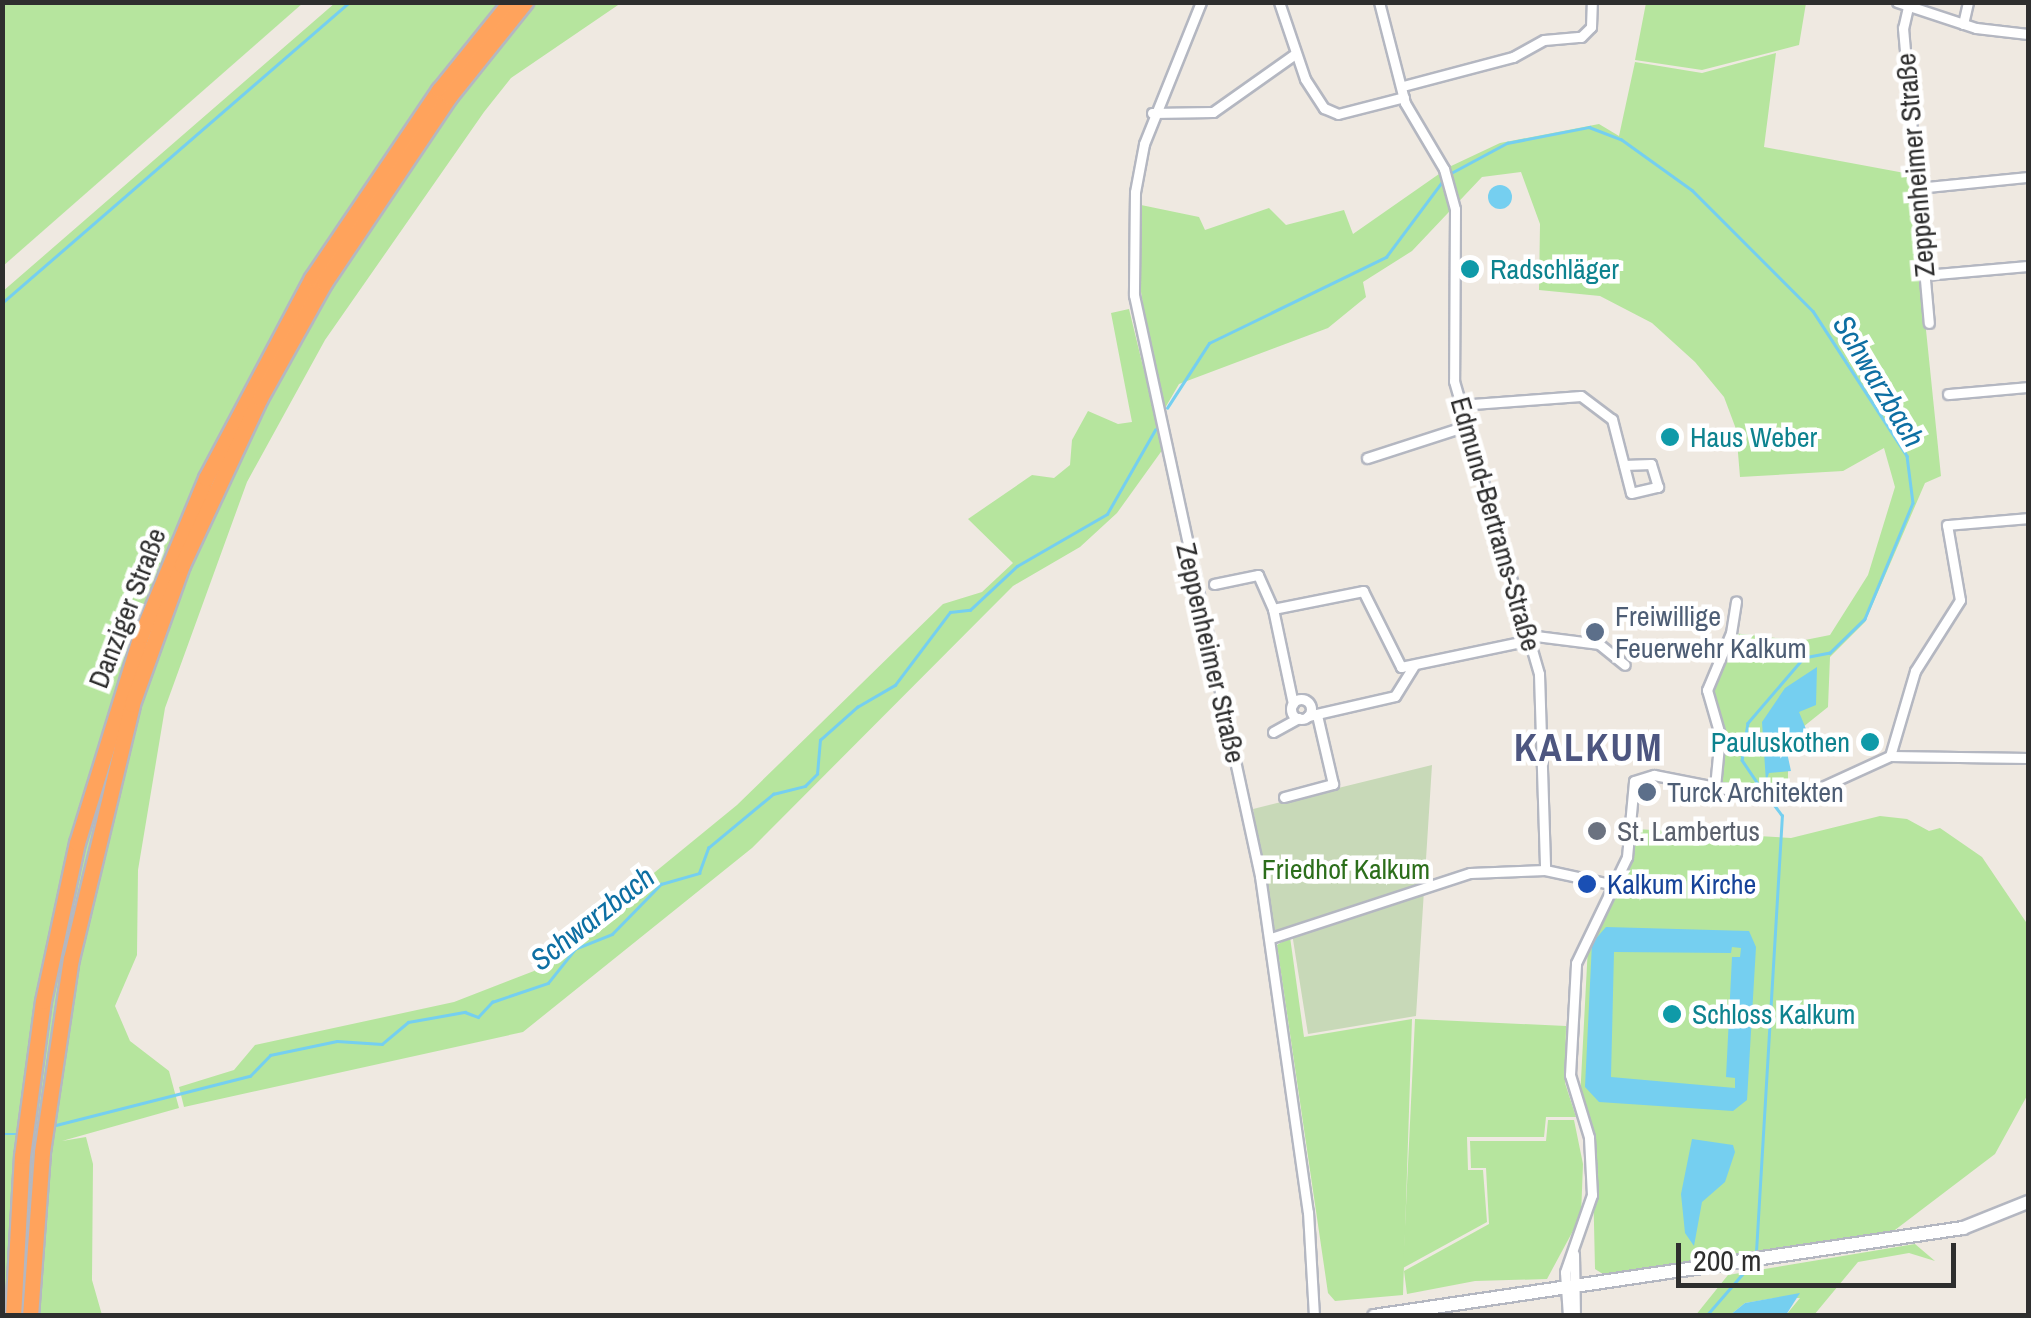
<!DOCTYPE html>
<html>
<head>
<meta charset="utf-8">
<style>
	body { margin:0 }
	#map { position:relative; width:2031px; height:1318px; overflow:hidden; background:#efe9e1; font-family:"Archivo Narrow",sans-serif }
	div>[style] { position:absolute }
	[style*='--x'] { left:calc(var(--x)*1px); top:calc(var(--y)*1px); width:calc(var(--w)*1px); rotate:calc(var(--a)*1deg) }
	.green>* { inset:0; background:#b6e59e }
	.cemetery>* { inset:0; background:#c8d9b8 }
	.water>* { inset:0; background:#75cff0 }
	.round { border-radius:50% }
	.stream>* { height:2.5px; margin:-1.25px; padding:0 1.25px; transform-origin:1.25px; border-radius:1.25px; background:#75cff0 }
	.roads { filter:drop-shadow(2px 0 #b4b7c1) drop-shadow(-2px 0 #b4b7c1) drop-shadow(0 2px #b4b7c1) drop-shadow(0 -2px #b4b7c1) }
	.street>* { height:9px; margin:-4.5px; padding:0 4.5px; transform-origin:4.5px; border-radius:4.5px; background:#fff }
	.street>.ring { margin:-4.5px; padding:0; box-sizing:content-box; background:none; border:9px solid #fff; border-radius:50% }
	.secondary>* { height:12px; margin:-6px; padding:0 6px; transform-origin:6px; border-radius:6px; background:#fff }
	.highway>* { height:15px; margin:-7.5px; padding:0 7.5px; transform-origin:7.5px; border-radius:7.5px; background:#ffa35c }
	.dots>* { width:28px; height:28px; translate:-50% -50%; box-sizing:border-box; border:5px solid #fff; border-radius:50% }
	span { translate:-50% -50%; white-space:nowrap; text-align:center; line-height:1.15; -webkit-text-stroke:9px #fff; paint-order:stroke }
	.street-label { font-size:28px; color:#2e2e2e }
	.culture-label { font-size:28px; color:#0d838f }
	.left { translate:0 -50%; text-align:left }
	.right { translate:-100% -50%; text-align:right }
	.service-label { font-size:28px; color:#4e5e75 }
	.worship-label { font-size:28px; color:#5b616d }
	.park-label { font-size:28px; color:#2c6e1b }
	.transit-label { font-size:28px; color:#164399 }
	.water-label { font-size:30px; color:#0d6fa3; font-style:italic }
	.district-label { font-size:38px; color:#4d5680; font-weight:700; letter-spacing:2.5px }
	.frame { position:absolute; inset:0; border:5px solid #2e2e2e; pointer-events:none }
	.scale { position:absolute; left:1676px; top:1243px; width:280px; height:45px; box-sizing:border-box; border:5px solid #2e2e2e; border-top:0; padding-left:12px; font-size:30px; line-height:35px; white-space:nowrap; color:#2e2e2e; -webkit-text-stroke:8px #fff; paint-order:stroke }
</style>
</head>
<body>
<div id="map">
	<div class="green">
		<i style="clip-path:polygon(3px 2px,303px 2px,303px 3px,3px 266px)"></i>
		<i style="clip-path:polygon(335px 3px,621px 3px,511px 78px,484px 112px,325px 340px,247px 482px,165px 708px,138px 870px,137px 955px,115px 1006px,130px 1041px,169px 1071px,179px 1108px,62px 1141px,86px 1137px,93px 1164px,92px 1280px,102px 1315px,3px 1315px,2px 292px)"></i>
		<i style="clip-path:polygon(1646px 3px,1646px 2px,1806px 3px,1799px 45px,1702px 70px,1635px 60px)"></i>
		<i style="clip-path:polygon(1776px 53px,1764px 147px,1910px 174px,1941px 476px,1925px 483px,1865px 622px,1830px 657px,1828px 707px,1788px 739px,1788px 793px,1710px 783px,1715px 731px,1702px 691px,1725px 632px,1800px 641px,1830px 635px,1868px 575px,1895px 487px,1884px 448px,1843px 471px,1740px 477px,1736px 429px,1724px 397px,1695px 362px,1652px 323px,1600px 296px,1539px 290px,1540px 224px,1521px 172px,1482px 177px,1412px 251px,1363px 282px,1366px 297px,1328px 328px,1179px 384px,1161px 415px,1135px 255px,1141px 205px,1199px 217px,1205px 230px,1269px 208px,1286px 225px,1344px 210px,1353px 234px,1449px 167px,1500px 143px,1599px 124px,1619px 136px,1635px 62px,1702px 73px)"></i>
		<i style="clip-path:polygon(1129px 309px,1163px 449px,1117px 513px,1080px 547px,1013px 586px,752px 848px,523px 1032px,184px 1107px,179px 1087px,234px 1070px,255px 1045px,454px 1002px,534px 971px,737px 805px,943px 604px,982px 592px,1013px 563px,968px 519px,1032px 475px,1054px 478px,1070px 465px,1072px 440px,1088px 411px,1118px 424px,1132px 422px,1111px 313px)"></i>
		<i style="clip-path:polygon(1880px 816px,1907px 819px,1929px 831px,1940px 828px,1982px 857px,2028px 925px,2028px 1094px,1995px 1154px,1891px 1233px,1606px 1276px,1595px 1269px,1592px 1134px,1580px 1099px,1588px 946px,1620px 888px,1635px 829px,1791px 838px)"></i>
		<i style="clip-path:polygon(1290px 937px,1304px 1037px,1412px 1019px,1403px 1295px,1335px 1301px,1328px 1293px,1277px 945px)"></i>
		<i style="clip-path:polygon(1415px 1019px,1566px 1026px,1565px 1083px,1576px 1117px,1546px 1117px,1544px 1137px,1467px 1137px,1468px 1170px,1483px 1170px,1487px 1222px,1403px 1268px)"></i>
		<i style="clip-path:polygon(1548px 1120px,1574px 1120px,1583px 1164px,1581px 1216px,1547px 1279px,1475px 1281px,1407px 1294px,1404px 1271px,1489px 1224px,1486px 1168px,1471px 1168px,1470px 1141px,1546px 1141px)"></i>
		<i style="clip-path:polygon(1915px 1244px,1935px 1261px,1909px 1253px,1858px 1262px,1814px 1315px,1786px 1315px,1800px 1298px,1775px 1298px,1745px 1303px,1730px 1315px,1695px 1316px,1728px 1275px)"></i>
	</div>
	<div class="cemetery">
		<i style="clip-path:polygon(1432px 765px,1416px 1016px,1308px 1034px,1291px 927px,1275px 931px,1253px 809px)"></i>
	</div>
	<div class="water">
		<i class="round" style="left:1488px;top:185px;width:24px;height:24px"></i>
		<i style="clip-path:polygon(1817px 667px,1816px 705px,1799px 712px,1808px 734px,1786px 748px,1791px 771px,1769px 773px,1766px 782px,1762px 722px,1785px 688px)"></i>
		<i style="clip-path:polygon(evenodd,1606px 927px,1749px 931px,1756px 947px,1747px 1100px,1733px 1111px,1599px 1102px,1585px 1087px,1592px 943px,1606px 927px,1732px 947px,1741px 948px,1740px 957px,1732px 957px,1726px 1077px,1735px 1078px,1735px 1088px,1611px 1077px,1614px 952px,1731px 953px,1732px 947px)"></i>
		<i style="clip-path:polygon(1692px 1139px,1733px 1145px,1735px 1152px,1725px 1182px,1702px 1202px,1694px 1246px,1685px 1233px,1681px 1194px)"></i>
		<i style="clip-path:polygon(1800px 1293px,1786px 1315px,1730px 1315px,1745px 1303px)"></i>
	</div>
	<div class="stream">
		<i style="--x:1451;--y:173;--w:64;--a:-28.2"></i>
		<i style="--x:1507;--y:143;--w:84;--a:-11"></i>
		<i style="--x:1589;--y:127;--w:34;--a:21"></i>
		<i style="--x:1621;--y:139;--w:87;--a:35.7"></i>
		<i style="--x:1692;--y:190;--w:171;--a:45"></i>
		<i style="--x:1813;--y:311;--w:173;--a:57"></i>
		<i style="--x:1907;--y:456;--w:47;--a:82.7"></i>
		<i style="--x:1913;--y:503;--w:126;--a:112.5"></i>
		<i style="--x:1865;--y:619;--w:49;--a:135.8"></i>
		<i style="--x:1830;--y:653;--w:26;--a:169"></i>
		<i style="--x:1804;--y:658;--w:86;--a:130.7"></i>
		<i style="--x:1748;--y:723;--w:37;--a:99"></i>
		<i style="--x:1742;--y:760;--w:41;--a:55.9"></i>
		<i style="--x:2;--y:303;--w:459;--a:-40.9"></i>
		<i style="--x:1167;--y:408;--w:77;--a:-57.1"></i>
		<i style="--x:1209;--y:343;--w:197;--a:-25.9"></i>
		<i style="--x:1386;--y:257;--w:94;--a:-53.3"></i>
		<i style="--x:52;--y:1126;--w:204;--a:-14.2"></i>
		<i style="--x:250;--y:1076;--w:29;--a:-46"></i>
		<i style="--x:270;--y:1055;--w:68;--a:-11.8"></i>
		<i style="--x:337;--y:1041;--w:45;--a:3.8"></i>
		<i style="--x:382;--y:1044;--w:34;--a:-40"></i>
		<i style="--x:408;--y:1022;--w:58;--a:-10"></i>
		<i style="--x:465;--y:1012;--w:14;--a:21"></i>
		<i style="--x:478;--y:1017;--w:21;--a:-47"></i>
		<i style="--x:492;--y:1002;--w:59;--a:-18.7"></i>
		<i style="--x:548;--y:983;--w:43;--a:-51.5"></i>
		<i style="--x:575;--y:949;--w:40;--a:-22"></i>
		<i style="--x:612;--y:934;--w:70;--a:-45.6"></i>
		<i style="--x:661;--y:884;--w:40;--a:-16"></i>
		<i style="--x:699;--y:873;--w:27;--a:-70"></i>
		<i style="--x:708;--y:848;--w:85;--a:-39.7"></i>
		<i style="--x:773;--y:794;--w:33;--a:-14"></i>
		<i style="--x:805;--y:786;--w:17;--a:-45"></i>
		<i style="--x:817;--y:774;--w:34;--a:-85"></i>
		<i style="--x:820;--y:740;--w:50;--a:-41.7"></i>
		<i style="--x:857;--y:707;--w:44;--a:-30.1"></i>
		<i style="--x:895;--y:685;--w:91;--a:-53"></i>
		<i style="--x:950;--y:612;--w:20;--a:-6"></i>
		<i style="--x:970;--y:610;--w:64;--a:-43.1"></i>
		<i style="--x:1017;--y:566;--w:104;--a:-30"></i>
		<i style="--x:1107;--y:514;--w:97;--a:-60.3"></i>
		<i style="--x:2;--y:1128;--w:6;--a:72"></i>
		<i style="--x:4;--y:1134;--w:16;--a:0"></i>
		<i style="--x:1756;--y:1252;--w:437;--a:-86.6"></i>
		<i style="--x:1782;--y:816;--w:20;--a:-127"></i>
		<i style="--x:1706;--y:1316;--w:69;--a:-49.1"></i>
	</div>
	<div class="roads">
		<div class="street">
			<i style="--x:1201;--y:2;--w:153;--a:111.9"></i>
			<i style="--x:1144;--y:144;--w:49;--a:100.6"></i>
			<i style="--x:1135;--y:192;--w:103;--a:90.6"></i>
			<i style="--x:1134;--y:295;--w:595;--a:77.76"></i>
			<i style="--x:1260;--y:876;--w:339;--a:81.9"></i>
			<i style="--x:1308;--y:1212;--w:104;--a:86.7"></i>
			<i style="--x:1279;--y:2;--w:81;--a:71.3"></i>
			<i style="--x:1305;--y:79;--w:35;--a:57"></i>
			<i style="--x:1324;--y:108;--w:15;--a:23"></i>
			<i style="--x:1338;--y:114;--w:68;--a:-14.4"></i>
			<i style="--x:1379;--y:2;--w:104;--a:75.6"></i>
			<i style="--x:1405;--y:103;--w:77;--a:59.4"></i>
			<i style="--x:1444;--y:169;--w:41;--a:74.6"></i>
			<i style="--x:1455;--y:209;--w:172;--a:90.3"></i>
			<i style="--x:1454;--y:381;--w:305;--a:73.8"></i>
			<i style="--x:1539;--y:674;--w:196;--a:88.2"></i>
			<i style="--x:1897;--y:2;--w:83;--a:18.2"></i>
			<i style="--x:1976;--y:28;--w:52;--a:6.6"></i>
			<i style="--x:1908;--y:7;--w:22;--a:103"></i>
			<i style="--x:1903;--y:28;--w:296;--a:85"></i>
			<i style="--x:1963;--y:24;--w:23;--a:-77"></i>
			<i style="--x:1403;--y:86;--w:114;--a:-14.8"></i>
			<i style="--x:1513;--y:57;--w:35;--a:-29"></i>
			<i style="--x:1544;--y:40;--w:37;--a:-5"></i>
			<i style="--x:1581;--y:37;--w:14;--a:-45"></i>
			<i style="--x:1591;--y:27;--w:25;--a:-88"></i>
			<i style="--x:1152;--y:113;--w:61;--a:-0.9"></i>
			<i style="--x:1213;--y:112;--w:100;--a:-35.3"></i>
			<i style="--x:1917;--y:188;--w:112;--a:-5.7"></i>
			<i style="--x:1925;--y:275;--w:103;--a:-5"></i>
			<i style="--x:1948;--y:394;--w:80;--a:-5"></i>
			<i style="--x:1459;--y:405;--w:122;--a:-4.2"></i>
			<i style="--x:1581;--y:396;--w:39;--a:37"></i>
			<i style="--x:1612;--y:419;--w:76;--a:75.6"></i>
			<i style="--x:1631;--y:493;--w:28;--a:-13"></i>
			<i style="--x:1658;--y:487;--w:24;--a:-107"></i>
			<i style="--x:1651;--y:464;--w:27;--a:178"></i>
			<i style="--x:1367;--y:458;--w:104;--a:-17.9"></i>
			<i style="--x:1214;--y:584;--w:45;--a:-11.6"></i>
			<i style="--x:1258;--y:575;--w:37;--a:66"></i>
			<i style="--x:1273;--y:609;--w:97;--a:78.1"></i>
			<i style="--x:1273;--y:609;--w:92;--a:-11.3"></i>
			<i style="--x:1363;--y:591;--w:85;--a:63.4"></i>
			<i style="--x:1401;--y:667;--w:132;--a:-11.8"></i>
			<i style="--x:1528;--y:635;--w:72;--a:7.2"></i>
			<i style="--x:1599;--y:644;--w:33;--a:39"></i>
			<i class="ring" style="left:1291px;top:699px;width:11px;height:11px"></i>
			<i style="--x:1308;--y:716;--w:89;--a:-12.9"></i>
			<i style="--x:1395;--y:696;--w:36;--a:-58"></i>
			<i style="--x:1273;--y:732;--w:29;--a:-29"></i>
			<i style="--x:1890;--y:756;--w:89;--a:-73.6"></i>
			<i style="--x:1915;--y:671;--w:84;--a:-57.6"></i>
			<i style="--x:1960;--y:600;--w:76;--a:-99.8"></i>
			<i style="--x:1947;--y:525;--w:81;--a:-4.9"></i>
			<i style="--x:1715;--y:787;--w:52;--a:-84.5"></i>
			<i style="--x:1720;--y:735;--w:47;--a:-106.1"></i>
			<i style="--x:1707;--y:690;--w:62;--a:-67.2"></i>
			<i style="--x:1731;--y:633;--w:32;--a:-81"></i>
			<i style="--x:1284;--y:797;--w:51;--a:-14.9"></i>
			<i style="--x:1333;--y:784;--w:71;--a:-103.1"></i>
			<i style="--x:1271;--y:938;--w:209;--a:-18.1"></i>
			<i style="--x:1470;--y:873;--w:75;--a:-2.3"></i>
			<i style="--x:1545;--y:870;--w:72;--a:12.1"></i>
			<i style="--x:1574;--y:1254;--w:62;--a:89.1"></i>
			<i style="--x:1568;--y:1316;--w:44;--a:-93.9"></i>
			<i style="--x:1565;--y:1272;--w:82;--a:-70.7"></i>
			<i style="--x:1592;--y:1195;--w:58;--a:-93"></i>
			<i style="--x:1589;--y:1137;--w:65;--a:-107"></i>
			<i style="--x:1570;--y:1075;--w:112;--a:-86.9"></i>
			<i style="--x:1576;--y:963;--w:118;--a:-64.3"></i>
			<i style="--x:1627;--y:857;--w:76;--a:-84.7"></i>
			<i style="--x:1634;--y:781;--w:21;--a:-17"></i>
			<i style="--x:1654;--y:775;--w:114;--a:11.1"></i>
			<i style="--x:1766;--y:797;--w:45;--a:-6.3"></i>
			<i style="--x:1811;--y:792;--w:87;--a:-24.5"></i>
			<i style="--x:1890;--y:756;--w:138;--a:0.8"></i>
		</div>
		<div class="secondary">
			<i style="--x:1374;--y:1316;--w:596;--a:-8.5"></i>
			<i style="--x:1963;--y:1228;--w:70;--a:-21.8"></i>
		</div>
		<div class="highway">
			<i style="--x:13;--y:1316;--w:160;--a:-86.8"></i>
			<i style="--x:22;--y:1156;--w:156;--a:-82.3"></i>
			<i style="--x:43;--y:1001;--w:162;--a:-77.9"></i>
			<i style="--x:77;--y:843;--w:218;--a:-72.9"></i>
			<i style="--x:141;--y:635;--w:170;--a:-67.5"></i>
			<i style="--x:206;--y:478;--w:226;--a:-62.1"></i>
			<i style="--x:312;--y:278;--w:227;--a:-56"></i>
			<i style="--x:439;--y:90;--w:113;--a:-51.1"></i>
			<i style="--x:30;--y:1316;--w:164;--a:-85.8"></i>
			<i style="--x:42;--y:1152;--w:195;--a:-81.5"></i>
			<i style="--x:71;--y:959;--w:262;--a:-76.5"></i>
			<i style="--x:132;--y:704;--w:148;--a:-70.2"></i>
			<i style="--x:182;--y:565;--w:184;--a:-65"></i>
			<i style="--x:260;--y:398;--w:132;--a:-60.9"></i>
			<i style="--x:324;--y:283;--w:224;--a:-56.1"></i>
			<i style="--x:449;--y:97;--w:122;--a:-51.3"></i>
		</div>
	</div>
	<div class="dots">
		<i style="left:1470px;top:269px;background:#0f9aa8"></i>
		<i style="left:1670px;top:437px;background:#0f9aa8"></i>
		<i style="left:1595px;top:632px;background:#5c6f8a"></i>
		<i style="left:1870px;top:742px;background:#0f9aa8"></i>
		<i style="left:1647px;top:792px;background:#5c6f8a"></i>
		<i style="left:1597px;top:831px;background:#6b7280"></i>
		<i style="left:1587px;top:884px;background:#1a4fb4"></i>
		<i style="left:1672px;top:1014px;background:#0f9aa8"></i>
	</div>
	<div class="street-label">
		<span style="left:1915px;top:165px;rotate:-95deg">Zeppenheimer Straße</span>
		<span style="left:1496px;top:524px;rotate:74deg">Edmund-Bertrams-Straße</span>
		<span style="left:127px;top:608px;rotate:-69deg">Danziger Straße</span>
		<span style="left:1211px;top:653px;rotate:77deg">Zeppenheimer Straße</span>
	</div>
	<div class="culture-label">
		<span class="left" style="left:1490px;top:269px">Radschläger</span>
		<span class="left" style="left:1690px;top:437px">Haus Weber</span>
		<span class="right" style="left:1850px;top:742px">Pauluskothen</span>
		<span class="left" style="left:1692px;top:1014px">Schloss Kalkum</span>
	</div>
	<div class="service-label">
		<span class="left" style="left:1615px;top:632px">Freiwillige<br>Feuerwehr Kalkum</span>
		<span class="left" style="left:1667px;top:792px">Turck Architekten</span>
	</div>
	<div class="worship-label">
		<span class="left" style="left:1617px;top:831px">St. Lambertus</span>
	</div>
	<div class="park-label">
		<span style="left:1346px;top:869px">Friedhof Kalkum</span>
	</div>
	<div class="transit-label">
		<span class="left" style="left:1607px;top:884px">Kalkum Kirche</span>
	</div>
	<div class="water-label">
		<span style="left:1879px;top:381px;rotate:59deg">Schwarzbach</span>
		<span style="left:592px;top:918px;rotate:-38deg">Schwarzbach</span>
	</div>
	<div class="district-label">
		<span style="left:1589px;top:748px">KALKUM</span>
	</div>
	<div class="frame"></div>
	<div class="scale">200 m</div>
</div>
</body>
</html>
